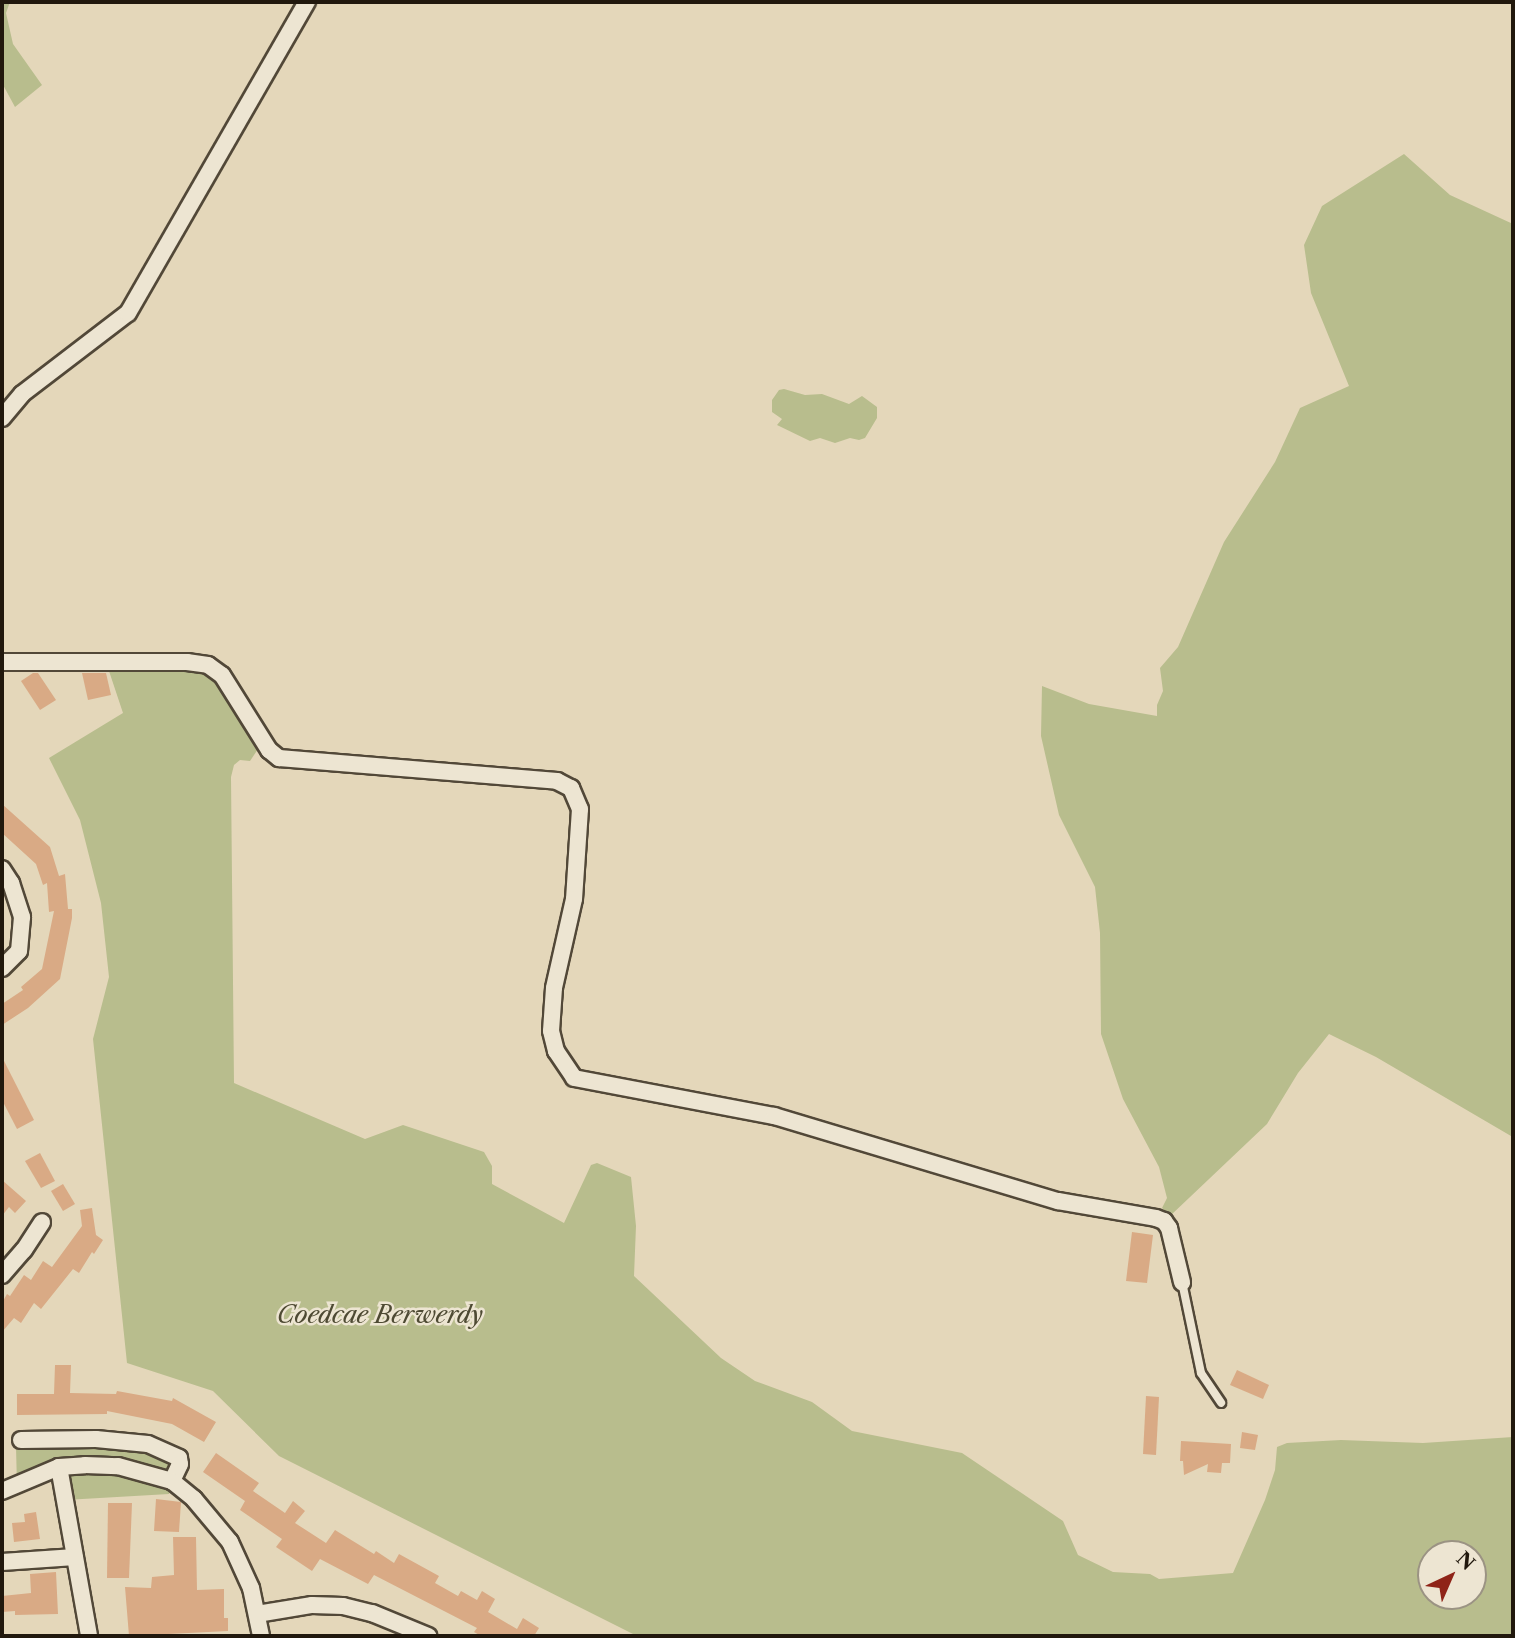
<!DOCTYPE html>
<html>
<head>
<meta charset="utf-8">
<style>
	body { margin:0 }
	#map { position:relative; width:1515px; height:1638px; overflow:hidden; background:#e4d7ba; font-family:"Libre Caslon Text",serif }
	div>[style] { position:absolute }
	[style*='--x'] { left:calc(var(--x)*1px); top:calc(var(--y)*1px); width:calc(var(--w)*1px); rotate:calc(var(--a)*1deg) }
	.green>* { inset:0; background:#b8bd8d }
	.building>* { inset:0; background:#d9aa85 }
	.roads { filter:drop-shadow(2px 0 #524838) drop-shadow(-2px 0 #524838) drop-shadow(0 2px #524838) drop-shadow(0 -2px #524838) }
	.service>* { height:8px; margin:-4px; padding:0 4px; transform-origin:4px; border-radius:4px; background:#ede5d2 }
	.minor>* { height:16px; margin:-8px; padding:0 8px; transform-origin:8px; border-radius:8px; background:#ede5d2 }
	span { translate:-50% -50%; white-space:nowrap; text-align:center; line-height:1.15; -webkit-text-stroke:5px #ede5d2; paint-order:stroke }
	.park-label { font-size:24px; color:#4e4a33; font-style:italic }
	.frame { position:absolute; inset:0; border:4px solid #21180d; pointer-events:none }
	.north { position:absolute; left:1417px; top:1540px; width:70px; height:70px; box-sizing:border-box; background:#ede5d2; border:2px solid #9b9383; border-radius:50%; rotate:44deg; font-size:19px; font-weight:700; line-height:28px; text-align:center; color:#21180d }
	.north::after { content:''; display:block; margin:auto; width:24px; height:32px; background:#8f2418; clip-path:polygon(50% 0,100% 100%,50% 72%,0 100%) }
</style>
</head>
<body>
<div id="map">
	<div class="green">
		<i style="clip-path:polygon(2px 2px,10px 2px,6px 13px,13px 44px,42px 85px,15px 107px,2px 83px)"></i>
		<i style="clip-path:polygon(1404px 154px,1450px 195px,1513px 224px,1513px 1140px,1511px 1136px,1376px 1057px,1329px 1034px,1298px 1073px,1267px 1124px,1170px 1216px,1162px 1208px,1167px 1198px,1159px 1167px,1123px 1099px,1101px 1034px,1100px 933px,1095px 887px,1059px 815px,1041px 736px,1042px 686px,1089px 704px,1157px 716px,1157px 705px,1163px 691px,1160px 668px,1178px 647px,1224px 542px,1275px 462px,1300px 408px,1349px 386px,1311px 293px,1304px 245px,1322px 206px)"></i>
		<i style="clip-path:polygon(784px 389px,805px 395px,822px 394px,849px 404px,862px 396px,877px 407px,877px 418px,865px 438px,859px 440px,850px 438px,835px 443px,820px 438px,810px 441px,777px 425px,782px 419px,772px 412px,772px 400px,779px 390px)"></i>
		<i style="clip-path:polygon(evenodd,187px 667px,205px 670px,219px 680px,260px 746px,250px 761px,240px 760px,234px 765px,231px 777px,234px 1083px,365px 1139px,403px 1125px,484px 1152px,492px 1166px,492px 1184px,564px 1223px,591px 1165px,597px 1163px,631px 1177px,636px 1226px,634px 1276px,721px 1358px,755px 1381px,812px 1402px,852px 1431px,962px 1453px,1063px 1521px,1078px 1555px,1113px 1572px,1150px 1574px,1159px 1579px,1233px 1573px,1265px 1500px,1275px 1470px,1277px 1447px,1287px 1443px,1341px 1440px,1423px 1443px,1513px 1437px,1513px 1636px,637px 1636px,279px 1456px,213px 1391px,127px 1363px,93px 1039px,109px 977px,101px 903px,80px 820px,49px 758px,123px 713px,108px 668px,187px 667px,1431px 1554px,1473px 1554px,1473px 1596px,1431px 1596px,1431px 1554px)"></i>
		<i style="clip-path:polygon(96px 1439px,179px 1458px,169px 1494px,65px 1500px,59px 1468px,17px 1486px,16px 1447px,21px 1440px)"></i>
	</div>
	<div class="building">
		<i style="clip-path:polygon(33px 673px,38px 673px,56px 700px,40px 710px,21px 681px)"></i>
		<i style="clip-path:polygon(82px 673px,106px 673px,111px 695px,88px 700px)"></i>
		<i style="clip-path:polygon(2px 804px,50px 847px,59px 876px,65px 874px,68px 909px,72px 909px,72px 918px,60px 979px,28px 1008px,2px 1025px,2px 1004px,23px 990px,21px 987px,42px 969px,54px 911px,49px 912px,47px 883px,43px 885px,36px 864px,2px 833px)"></i>
		<i style="clip-path:polygon(2px 1057px,34px 1120px,17px 1129px,2px 1100px)"></i>
		<i style="clip-path:polygon(40px 1153px,55px 1181px,41px 1188px,25px 1161px)"></i>
		<i style="clip-path:polygon(2px 1180px,26px 1201px,15px 1213px,9px 1207px,2px 1216px)"></i>
		<i style="clip-path:polygon(63px 1184px,75px 1204px,63px 1211px,51px 1191px)"></i>
		<i style="clip-path:polygon(92px 1208px,96px 1235px,103px 1240px,94px 1254px,92px 1252px,79px 1273px,73px 1269px,41px 1309px,34px 1303px,21px 1323px,14px 1318px,2px 1332px,2px 1303px,7px 1294px,10px 1296px,24px 1275px,31px 1280px,43px 1261px,52px 1267px,82px 1226px,80px 1210px)"></i>
		<i style="clip-path:polygon(1132px 1232px,1153px 1235px,1147px 1283px,1126px 1281px)"></i>
		<i style="clip-path:polygon(55px 1365px,71px 1365px,70px 1393px,116px 1394px,117px 1391px,172px 1401px,173px 1398px,216px 1422px,204px 1442px,172px 1424px,107px 1411px,107px 1414px,17px 1415px,17px 1394px,54px 1394px)"></i>
		<i style="clip-path:polygon(1237px 1370px,1269px 1385px,1263px 1399px,1230px 1385px)"></i>
		<i style="clip-path:polygon(1146px 1396px,1159px 1397px,1156px 1455px,1143px 1454px)"></i>
		<i style="clip-path:polygon(1242px 1432px,1258px 1435px,1255px 1450px,1240px 1448px)"></i>
		<i style="clip-path:polygon(1181px 1441px,1231px 1444px,1230px 1463px,1222px 1463px,1221px 1473px,1207px 1472px,1208px 1464px,1184px 1475px,1183px 1461px,1180px 1461px)"></i>
		<i style="clip-path:polygon(216px 1453px,259px 1483px,253px 1491px,285px 1513px,293px 1501px,305px 1511px,295px 1523px,326px 1543px,335px 1530px,374px 1554px,376px 1551px,394px 1563px,399px 1554px,439px 1576px,435px 1583px,458px 1596px,461px 1591px,477px 1600px,482px 1591px,495px 1599px,488px 1612px,517px 1629px,523px 1618px,539px 1628px,534px 1636px,481px 1636px,474px 1632px,477px 1628px,374px 1575px,368px 1584px,320px 1559px,312px 1571px,276px 1547px,282px 1539px,240px 1510px,245px 1501px,203px 1472px)"></i>
		<i style="clip-path:polygon(156px 1499px,181px 1502px,179px 1532px,154px 1531px)"></i>
		<i style="clip-path:polygon(108px 1503px,132px 1503px,129px 1578px,107px 1578px)"></i>
		<i style="clip-path:polygon(36px 1512px,40px 1539px,14px 1542px,12px 1523px,25px 1522px,24px 1514px)"></i>
		<i style="clip-path:polygon(173px 1537px,196px 1537px,197px 1590px,224px 1589px,224px 1618px,228px 1618px,228px 1631px,129px 1636px,125px 1587px,151px 1588px,152px 1577px,174px 1575px)"></i>
		<i style="clip-path:polygon(56px 1572px,58px 1614px,15px 1615px,15px 1611px,2px 1612px,2px 1596px,31px 1593px,30px 1574px)"></i>
	</div>
	<div class="roads">
		<div class="service">
			<i style="--x:1182;--y:1282;--w:93;--a:78.2"></i>
			<i style="--x:1201;--y:1373;--w:36;--a:56"></i>
		</div>
		<div class="minor">
			<i style="--x:2;--y:418;--w:31;--a:-50"></i>
			<i style="--x:22;--y:394;--w:133;--a:-37.4"></i>
			<i style="--x:128;--y:313;--w:359;--a:-60.1"></i>
			<i style="--x:2;--y:662;--w:185;--a:0"></i>
			<i style="--x:187;--y:662;--w:21;--a:8"></i>
			<i style="--x:208;--y:665;--w:17;--a:36"></i>
			<i style="--x:222;--y:675;--w:89;--a:57.9"></i>
			<i style="--x:269;--y:750;--w:13;--a:39"></i>
			<i style="--x:279;--y:758;--w:279;--a:4.7"></i>
			<i style="--x:557;--y:781;--w:16;--a:27"></i>
			<i style="--x:571;--y:788;--w:23;--a:67"></i>
			<i style="--x:580;--y:809;--w:90;--a:93.8"></i>
			<i style="--x:574;--y:899;--w:91;--a:102.7"></i>
			<i style="--x:554;--y:988;--w:43;--a:94"></i>
			<i style="--x:551;--y:1031;--w:21;--a:76"></i>
			<i style="--x:556;--y:1051;--w:32;--a:56"></i>
			<i style="--x:574;--y:1078;--w:204;--a:10.8"></i>
			<i style="--x:774;--y:1116;--w:296;--a:16.7"></i>
			<i style="--x:1058;--y:1201;--w:99;--a:9.8"></i>
			<i style="--x:1156;--y:1218;--w:9;--a:21"></i>
			<i style="--x:1164;--y:1221;--w:9;--a:54"></i>
			<i style="--x:1169;--y:1228;--w:56;--a:76.5"></i>
			<i style="--x:2;--y:869;--w:17;--a:57"></i>
			<i style="--x:11;--y:883;--w:36;--a:72"></i>
			<i style="--x:22;--y:917;--w:34;--a:95"></i>
			<i style="--x:19;--y:951;--w:24;--a:135"></i>
			<i style="--x:2;--y:1275;--w:33;--a:-49"></i>
			<i style="--x:24;--y:1250;--w:33;--a:-57"></i>
			<i style="--x:21;--y:1440;--w:75;--a:-0.8"></i>
			<i style="--x:96;--y:1439;--w:52;--a:5.5"></i>
			<i style="--x:148;--y:1444;--w:34;--a:24"></i>
			<i style="--x:179;--y:1458;--w:6;--a:81"></i>
			<i style="--x:180;--y:1464;--w:19;--a:115"></i>
			<i style="--x:59;--y:1467;--w:172;--a:79.9"></i>
			<i style="--x:2;--y:1491;--w:62;--a:-22.8"></i>
			<i style="--x:59;--y:1467;--w:26;--a:-4"></i>
			<i style="--x:85;--y:1465;--w:33;--a:2"></i>
			<i style="--x:118;--y:1466;--w:56;--a:15.5"></i>
			<i style="--x:172;--y:1481;--w:28;--a:39"></i>
			<i style="--x:194;--y:1499;--w:56;--a:50.1"></i>
			<i style="--x:230;--y:1542;--w:51;--a:65.5"></i>
			<i style="--x:251;--y:1588;--w:49;--a:78.2"></i>
			<i style="--x:2;--y:1562;--w:73;--a:-3.9"></i>
			<i style="--x:257;--y:1614;--w:56;--a:-9.3"></i>
			<i style="--x:312;--y:1605;--w:31;--a:2"></i>
			<i style="--x:343;--y:1606;--w:30;--a:14"></i>
			<i style="--x:372;--y:1613;--w:61;--a:22.3"></i>
		</div>
	</div>
	<div class="park-label">
		<span style="left:380px;top:1315px">Coedcae Berwerdy</span>
	</div>
	<div class="frame"></div>
	<div class="north">N</div>
</div>
</body>
</html>
